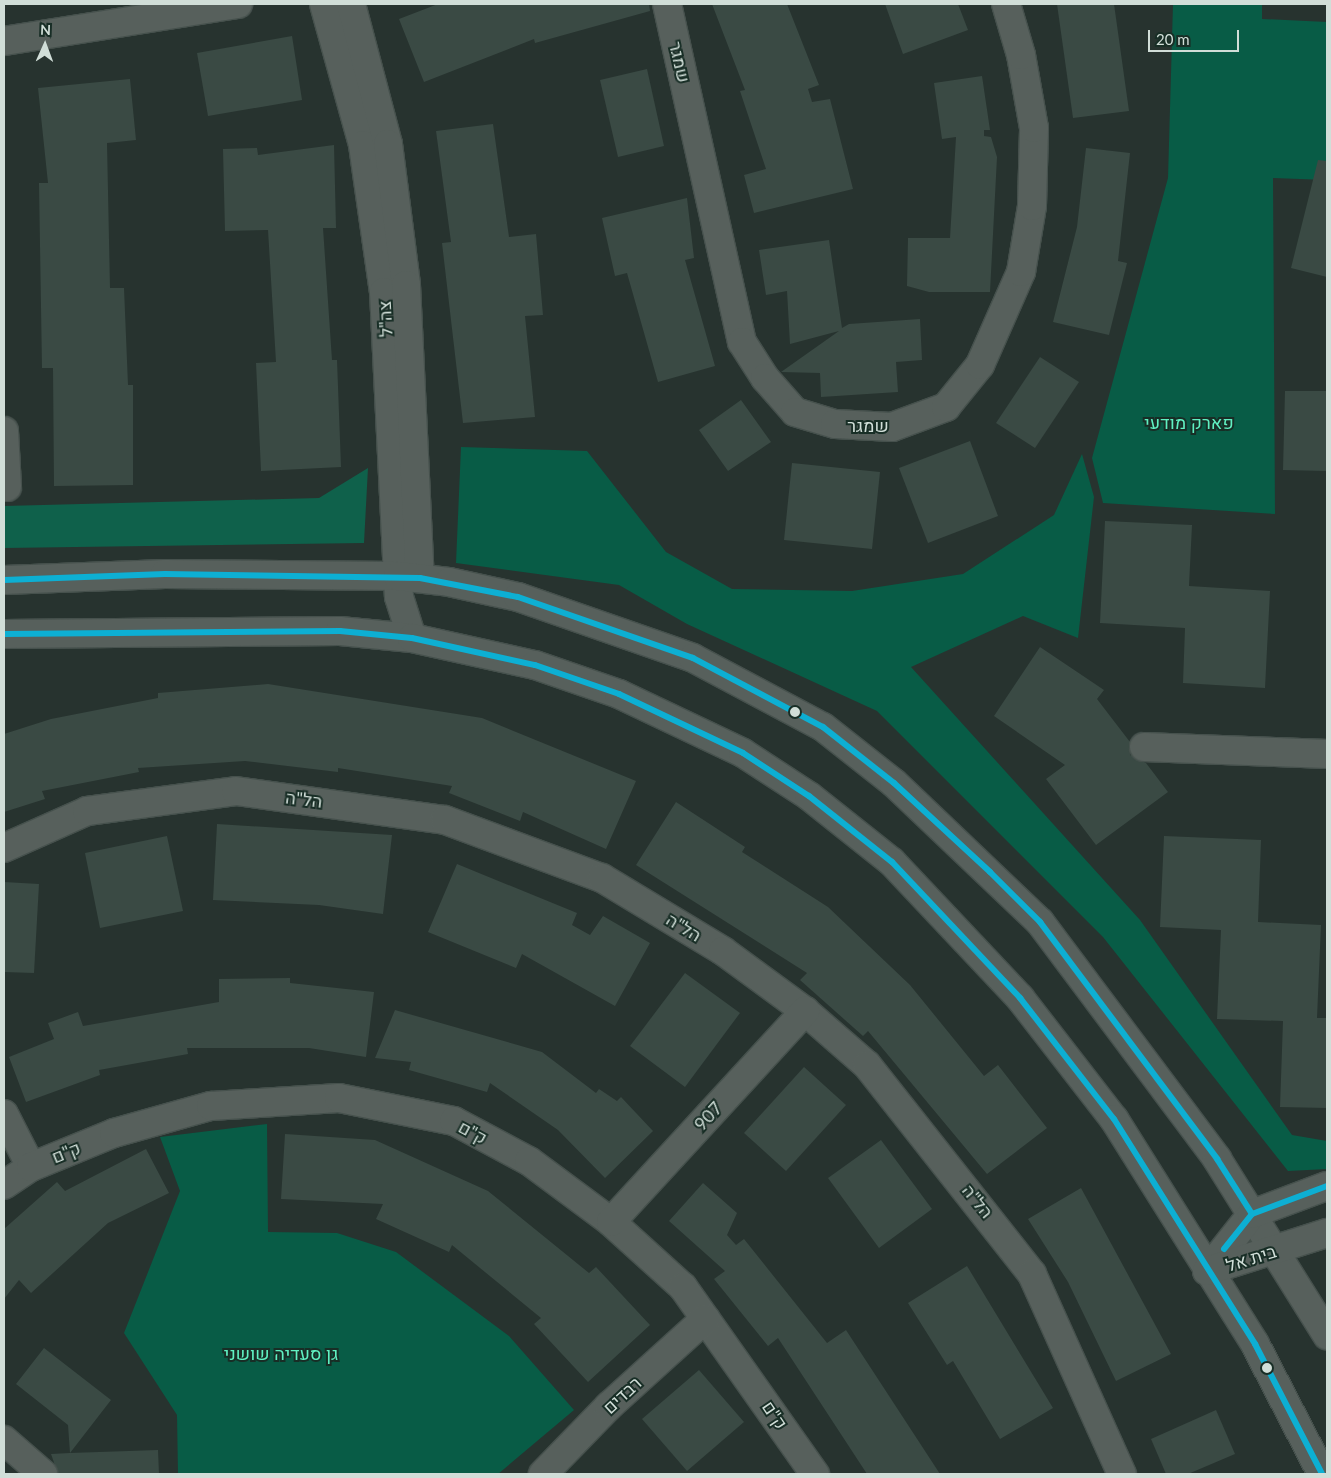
<!DOCTYPE html>
<html>
<head>
<meta charset="utf-8">
<style>
	body { margin:0 }
	#map { position:relative; width:1331px; height:1478px; overflow:hidden; background:#27332f; font-family:Lato,Heebo,sans-serif }
	div>[style] { position:absolute }
	[style*='--x'] { left:calc(var(--x)*1px); top:calc(var(--y)*1px); width:calc(var(--w)*1px); rotate:calc(var(--a)*1deg) }
	.green>* { inset:0; background:#085c46 }
	.forest>* { inset:0; background:#0f614b }
	.building>* { inset:0; background:#3a4a44 }
	.roads { filter:drop-shadow(1px 0 #46514d) drop-shadow(-1px 0 #46514d) drop-shadow(0 1px #46514d) drop-shadow(0 -1px #46514d) }
	.minor>* { height:28px; margin:-14px; padding:0 14px; transform-origin:14px; border-radius:14px; background:#57605c }
	.bus-1>* { height:6px; margin:-3px; padding:0 3px; transform-origin:3px; border-radius:3px; background:#0dafd3 }
	.dots>* { width:14px; height:14px; translate:-50% -50%; box-sizing:border-box; border:2px solid #182e26; border-radius:50% }
	span { translate:-50% -50%; white-space:nowrap; text-align:center; line-height:1.15; -webkit-text-stroke:4px #182e26; paint-order:stroke }
	.street-label { font-size:18px; color:#d1ded8 }
	.park-label { font-size:18px; color:#60f1c2 }
	.frame { position:absolute; inset:0; border:5px solid #d1ded8; pointer-events:none }
	.north { position:absolute; left:20px; top:20px; width:50px; height:50px; -webkit-text-stroke:4px #182e26; paint-order:stroke; rotate:2deg; font-size:14px; font-weight:700; line-height:20px; text-align:center; color:#d1ded8 }
	.north::after { content:''; display:block; margin:auto; width:18px; height:22px; background:#d1ded8; clip-path:polygon(50% 0,100% 100%,50% 72%,0 100%) }
	.scale { position:absolute; left:1148px; top:30px; width:91px; height:22px; box-sizing:border-box; border:2px solid #d1ded8; border-top:0; padding-left:6px; font-size:15px; line-height:18px; white-space:nowrap; color:#d1ded8; -webkit-text-stroke:4px #182e26; paint-order:stroke }
</style>
</head>
<body>
<div id="map">
	<div class="green">
		<i style="clip-path:polygon(1173px 4px,1262px 4px,1262px 19px,1327px 22px,1327px 180px,1273px 178px,1275px 514px,1103px 503px,1092px 458px,1168px 178px)"></i>
		<i style="clip-path:polygon(461px 447px,587px 451px,666px 552px,732px 589px,852px 591px,963px 574px,1054px 515px,1082px 454px,1094px 497px,1078px 638px,1023px 616px,911px 667px,1140px 920px,1292px 1135px,1327px 1141px,1327px 1169px,1288px 1171px,1103px 937px,877px 711px,687px 624px,619px 585px,456px 563px)"></i>
		<i style="clip-path:polygon(267px 1124px,268px 1232px,337px 1233px,396px 1252px,509px 1336px,574px 1410px,498px 1474px,178px 1474px,177px 1415px,124px 1333px,180px 1191px,160px 1137px)"></i>
	</div>
	<div class="forest">
		<i style="clip-path:polygon(368px 468px,364px 543px,4px 548px,4px 506px,319px 498px)"></i>
	</div>
	<div class="building">
		<i style="clip-path:polygon(438px 4px,649px 4px,650px 11px,535px 43px,534px 39px,424px 82px,399px 19px)"></i>
		<i style="clip-path:polygon(712px 4px,787px 4px,819px 85px,808px 89px,812px 102px,830px 99px,853px 189px,754px 213px,744px 175px,766px 169px,740px 91px,745px 90px)"></i>
		<i style="clip-path:polygon(885px 4px,958px 4px,968px 30px,903px 54px)"></i>
		<i style="clip-path:polygon(1057px 4px,1114px 4px,1129px 111px,1073px 118px)"></i>
		<i style="clip-path:polygon(292px 36px,302px 100px,208px 116px,197px 53px)"></i>
		<i style="clip-path:polygon(647px 69px,664px 146px,618px 157px,600px 80px)"></i>
		<i style="clip-path:polygon(982px 76px,990px 130px,984px 130px,984px 136px,991px 137px,997px 157px,990px 292px,929px 292px,907px 286px,908px 238px,950px 238px,956px 137px,942px 139px,934px 83px)"></i>
		<i style="clip-path:polygon(130px 79px,136px 140px,107px 143px,110px 288px,124px 288px,128px 385px,133px 385px,133px 485px,54px 486px,53px 368px,42px 368px,39px 183px,48px 183px,38px 88px)"></i>
		<i style="clip-path:polygon(493px 124px,509px 237px,536px 234px,543px 315px,525px 316px,535px 417px,463px 423px,442px 243px,451px 242px,436px 131px)"></i>
		<i style="clip-path:polygon(334px 145px,336px 228px,323px 228px,332px 360px,337px 360px,341px 467px,261px 471px,256px 363px,276px 362px,268px 230px,225px 231px,223px 149px,257px 148px,258px 155px)"></i>
		<i style="clip-path:polygon(1086px 148px,1130px 153px,1118px 261px,1127px 263px,1109px 335px,1053px 322px,1077px 227px)"></i>
		<i style="clip-path:polygon(1318px 160px,1327px 161px,1327px 277px,1291px 268px)"></i>
		<i style="clip-path:polygon(687px 198px,694px 258px,685px 260px,715px 366px,658px 382px,627px 273px,615px 276px,602px 218px)"></i>
		<i style="clip-path:polygon(829px 240px,842px 328px,849px 324px,920px 319px,922px 360px,896px 362px,898px 392px,821px 397px,820px 373px,781px 372px,839px 331px,790px 344px,787px 291px,766px 295px,759px 250px)"></i>
		<i style="clip-path:polygon(1040px 357px,1079px 382px,1035px 448px,996px 423px)"></i>
		<i style="clip-path:polygon(1285px 391px,1327px 391px,1327px 471px,1283px 470px)"></i>
		<i style="clip-path:polygon(741px 400px,771px 442px,728px 471px,699px 430px)"></i>
		<i style="clip-path:polygon(970px 441px,998px 516px,928px 543px,899px 468px)"></i>
		<i style="clip-path:polygon(792px 463px,880px 472px,872px 549px,784px 540px)"></i>
		<i style="clip-path:polygon(1105px 521px,1192px 525px,1189px 586px,1270px 591px,1265px 688px,1183px 683px,1185px 628px,1100px 623px)"></i>
		<i style="clip-path:polygon(1040px 647px,1104px 690px,1097px 699px,1130px 742px,1130px 755px,1146px 763px,1168px 792px,1096px 845px,1046px 779px,1065px 765px,994px 716px)"></i>
		<i style="clip-path:polygon(268px 684px,482px 718px,636px 781px,606px 849px,523px 812px,520px 821px,449px 793px,452px 786px,338px 768px,338px 772px,245px 761px,138px 768px,139px 772px,42px 791px,45px 799px,4px 812px,4px 734px,51px 719px,158px 698px,158px 693px)"></i>
		<i style="clip-path:polygon(676px 802px,745px 847px,742px 852px,828px 907px,910px 985px,984px 1076px,998px 1065px,1047px 1128px,987px 1174px,868px 1031px,863px 1036px,800px 980px,807px 973px,636px 865px)"></i>
		<i style="clip-path:polygon(217px 824px,392px 835px,383px 914px,319px 905px,213px 900px)"></i>
		<i style="clip-path:polygon(167px 836px,183px 911px,100px 928px,85px 853px)"></i>
		<i style="clip-path:polygon(1164px 836px,1261px 840px,1258px 922px,1321px 925px,1317px 1018px,1327px 1018px,1327px 1108px,1280px 1107px,1283px 1021px,1217px 1019px,1221px 930px,1160px 927px)"></i>
		<i style="clip-path:polygon(457px 864px,577px 913px,572px 925px,590px 935px,603px 916px,650px 943px,615px 1006px,522px 954px,516px 968px,428px 932px)"></i>
		<i style="clip-path:polygon(4px 882px,39px 884px,34px 973px,4px 972px)"></i>
		<i style="clip-path:polygon(685px 973px,740px 1013px,685px 1087px,630px 1046px)"></i>
		<i style="clip-path:polygon(290px 978px,290px 983px,374px 992px,366px 1057px,309px 1048px,187px 1048px,188px 1054px,99px 1070px,100px 1075px,26px 1102px,9px 1057px,54px 1039px,48px 1023px,78px 1012px,83px 1026px,219px 1002px,219px 979px)"></i>
		<i style="clip-path:polygon(395px 1010px,542px 1052px,596px 1093px,599px 1089px,617px 1101px,621px 1097px,653px 1131px,605px 1178px,558px 1130px,490px 1083px,487px 1092px,409px 1070px,411px 1062px,375px 1058px)"></i>
		<i style="clip-path:polygon(804px 1067px,846px 1105px,786px 1171px,744px 1133px)"></i>
		<i style="clip-path:polygon(285px 1134px,375px 1140px,488px 1191px,589px 1273px,596px 1267px,650px 1325px,588px 1382px,534px 1324px,541px 1318px,452px 1245px,449px 1252px,376px 1219px,383px 1204px,281px 1199px)"></i>
		<i style="clip-path:polygon(881px 1140px,932px 1209px,879px 1248px,828px 1178px)"></i>
		<i style="clip-path:polygon(146px 1149px,169px 1193px,108px 1223px,31px 1293px,19px 1280px,4px 1299px,4px 1229px,57px 1182px,65px 1191px)"></i>
		<i style="clip-path:polygon(703px 1183px,737px 1213px,727px 1235px,736px 1245px,744px 1239px,827px 1343px,846px 1330px,940px 1474px,867px 1474px,778px 1338px,768px 1346px,714px 1279px,725px 1271px,669px 1221px)"></i>
		<i style="clip-path:polygon(1081px 1188px,1171px 1354px,1116px 1381px,1068px 1282px,1028px 1219px)"></i>
		<i style="clip-path:polygon(967px 1266px,1053px 1408px,1000px 1439px,953px 1361px,947px 1365px,908px 1303px)"></i>
		<i style="clip-path:polygon(44px 1348px,111px 1400px,70px 1453px,158px 1450px,159px 1474px,58px 1474px,51px 1454px,70px 1453px,68px 1425px,16px 1384px)"></i>
		<i style="clip-path:polygon(699px 1370px,744px 1422px,687px 1471px,642px 1419px)"></i>
		<i style="clip-path:polygon(1216px 1410px,1235px 1454px,1188px 1474px,1166px 1474px,1151px 1439px)"></i>
	</div>
	<div class="roads">
		<div class="minor">
			<i style="--x:324;--y:4;--w:146;--a:74.5"></i>
			<i style="--x:363;--y:145;--w:148;--a:81.9"></i>
			<i style="--x:384;--y:292;--w:305;--a:87.2"></i>
			<i style="--x:399;--y:597;--w:43;--a:72.4"></i>
			<i style="--x:351;--y:4;--w:145;--a:75.2"></i>
			<i style="--x:388;--y:144;--w:142;--a:82.7"></i>
			<i style="--x:406;--y:285;--w:293;--a:87.3"></i>
			<i style="--x:667;--y:4;--w:346;--a:77.5"></i>
			<i style="--x:742;--y:342;--w:43;--a:57.4"></i>
			<i style="--x:765;--y:378;--w:45;--a:48.6"></i>
			<i style="--x:795;--y:412;--w:42;--a:16.7"></i>
			<i style="--x:835;--y:424;--w:57;--a:3"></i>
			<i style="--x:892;--y:427;--w:58;--a:-20.3"></i>
			<i style="--x:946;--y:407;--w:54;--a:-51"></i>
			<i style="--x:980;--y:365;--w:102;--a:-66.2"></i>
			<i style="--x:1021;--y:272;--w:67;--a:-80.5"></i>
			<i style="--x:1032;--y:206;--w:78;--a:-88.5"></i>
			<i style="--x:1034;--y:128;--w:74;--a:-100.1"></i>
			<i style="--x:1021;--y:55;--w:53;--a:-106.4"></i>
			<i style="--x:4;--y:41;--w:237;--a:-9"></i>
			<i style="--x:4;--y:431;--w:56;--a:86.9"></i>
			<i style="--x:4;--y:580;--w:161;--a:-2.1"></i>
			<i style="--x:165;--y:574;--w:233;--a:0.5"></i>
			<i style="--x:398;--y:576;--w:51;--a:6.7"></i>
			<i style="--x:449;--y:582;--w:71;--a:12.3"></i>
			<i style="--x:518;--y:597;--w:185;--a:19.2"></i>
			<i style="--x:693;--y:658;--w:147;--a:28"></i>
			<i style="--x:823;--y:727;--w:90;--a:38.3"></i>
			<i style="--x:894;--y:783;--w:202;--a:43.6"></i>
			<i style="--x:1040;--y:922;--w:296;--a:53.2"></i>
			<i style="--x:1217;--y:1159;--w:208;--a:58"></i>
			<i style="--x:4;--y:634;--w:336;--a:-0.5"></i>
			<i style="--x:340;--y:631;--w:72;--a:5.6"></i>
			<i style="--x:412;--y:638;--w:126;--a:12.4"></i>
			<i style="--x:535;--y:665;--w:89;--a:19"></i>
			<i style="--x:619;--y:694;--w:137;--a:25.4"></i>
			<i style="--x:743;--y:753;--w:79;--a:33.1"></i>
			<i style="--x:809;--y:796;--w:106;--a:38.5"></i>
			<i style="--x:892;--y:862;--w:187;--a:46.7"></i>
			<i style="--x:1020;--y:998;--w:153;--a:52.2"></i>
			<i style="--x:1114;--y:1119;--w:266;--a:57.9"></i>
			<i style="--x:1255;--y:1344;--w:146;--a:62.7"></i>
			<i style="--x:1144;--y:747;--w:183;--a:2.2"></i>
			<i style="--x:4;--y:848;--w:91;--a:-24"></i>
			<i style="--x:87;--y:811;--w:150;--a:-7.6"></i>
			<i style="--x:236;--y:791;--w:211;--a:7.9"></i>
			<i style="--x:445;--y:820;--w:167;--a:20.3"></i>
			<i style="--x:602;--y:878;--w:141;--a:31.1"></i>
			<i style="--x:723;--y:951;--w:102;--a:36.2"></i>
			<i style="--x:805;--y:1011;--w:82;--a:41.1"></i>
			<i style="--x:867;--y:1065;--w:266;--a:51.7"></i>
			<i style="--x:1032;--y:1274;--w:219;--a:65.8"></i>
			<i style="--x:4;--y:1114;--w:59;--a:63"></i>
			<i style="--x:4;--y:1185;--w:32;--a:-34"></i>
			<i style="--x:31;--y:1167;--w:90;--a:-22.3"></i>
			<i style="--x:114;--y:1133;--w:101;--a:-15.6"></i>
			<i style="--x:211;--y:1106;--w:128;--a:-3.6"></i>
			<i style="--x:339;--y:1098;--w:117;--a:11.3"></i>
			<i style="--x:454;--y:1121;--w:85;--a:28.1"></i>
			<i style="--x:529;--y:1161;--w:102;--a:36.6"></i>
			<i style="--x:611;--y:1222;--w:97;--a:42.1"></i>
			<i style="--x:683;--y:1287;--w:229;--a:54.8"></i>
			<i style="--x:611;--y:1222;--w:287;--a:-47.4"></i>
			<i style="--x:1207;--y:1271;--w:73;--a:-51.7"></i>
			<i style="--x:1252;--y:1214;--w:80;--a:-20.5"></i>
			<i style="--x:1207;--y:1271;--w:126;--a:-17.6"></i>
			<i style="--x:4;--y:1440;--w:52;--a:41.1"></i>
			<i style="--x:543;--y:1474;--w:95;--a:-45.9"></i>
			<i style="--x:609;--y:1406;--w:130;--a:-42.2"></i>
		</div>
	</div>
	<div class="bus-1">
		<i style="--x:4;--y:580;--w:161;--a:-2.1"></i>
		<i style="--x:165;--y:574;--w:255;--a:0.9"></i>
		<i style="--x:420;--y:578;--w:100;--a:11"></i>
		<i style="--x:518;--y:597;--w:185;--a:19.2"></i>
		<i style="--x:693;--y:658;--w:147;--a:28"></i>
		<i style="--x:823;--y:727;--w:90;--a:38.3"></i>
		<i style="--x:894;--y:783;--w:131;--a:42.8"></i>
		<i style="--x:990;--y:872;--w:71;--a:45"></i>
		<i style="--x:1040;--y:922;--w:296;--a:53.2"></i>
		<i style="--x:1217;--y:1159;--w:65;--a:57.5"></i>
		<i style="--x:4;--y:634;--w:336;--a:-0.5"></i>
		<i style="--x:340;--y:631;--w:72;--a:5.6"></i>
		<i style="--x:412;--y:638;--w:126;--a:12.4"></i>
		<i style="--x:535;--y:665;--w:89;--a:19"></i>
		<i style="--x:619;--y:694;--w:137;--a:25.4"></i>
		<i style="--x:743;--y:753;--w:79;--a:33.1"></i>
		<i style="--x:809;--y:796;--w:106;--a:38.5"></i>
		<i style="--x:892;--y:862;--w:187;--a:46.7"></i>
		<i style="--x:1020;--y:998;--w:153;--a:52.2"></i>
		<i style="--x:1114;--y:1119;--w:266;--a:57.9"></i>
		<i style="--x:1255;--y:1344;--w:146;--a:62.7"></i>
		<i style="--x:1224;--y:1249;--w:45;--a:-51.3"></i>
		<i style="--x:1252;--y:1214;--w:80;--a:-20.5"></i>
	</div>
	<div class="dots">
		<i style="left:795px;top:712px;background:#d1ded8"></i>
		<i style="left:1267px;top:1368px;background:#d1ded8"></i>
	</div>
	<div class="street-label">
		<span style="left:680px;top:62px;rotate:77deg">שמגר</span>
		<span style="left:385px;top:319px;rotate:-93deg">צה"ל</span>
		<span style="left:868px;top:425px">שמגר</span>
		<span style="left:304px;top:799px;rotate:7deg">הל"ה</span>
		<span style="left:684px;top:927px;rotate:31deg">הל"ה</span>
		<span style="left:708px;top:1116px;rotate:-47deg">907</span>
		<span style="left:473px;top:1132px;rotate:28deg">ק"ם</span>
		<span style="left:66px;top:1152px;rotate:-22deg">ק"ם</span>
		<span style="left:978px;top:1201px;rotate:51deg">הל"ה</span>
		<span style="left:1251px;top:1258px;rotate:-17deg">בית אל</span>
		<span style="left:622px;top:1395px;rotate:-43deg">רבדים</span>
		<span style="left:775px;top:1415px;rotate:56deg">ק"ם</span>
	</div>
	<div class="park-label">
		<span style="left:1189px;top:422px">פארק מודעי</span>
		<span style="left:281px;top:1353px">גן סעדיה שושני</span>
	</div>
	<div class="frame"></div>
	<div class="north">N</div>
	<div class="scale">20 m</div>
</div>
</body>
</html>
